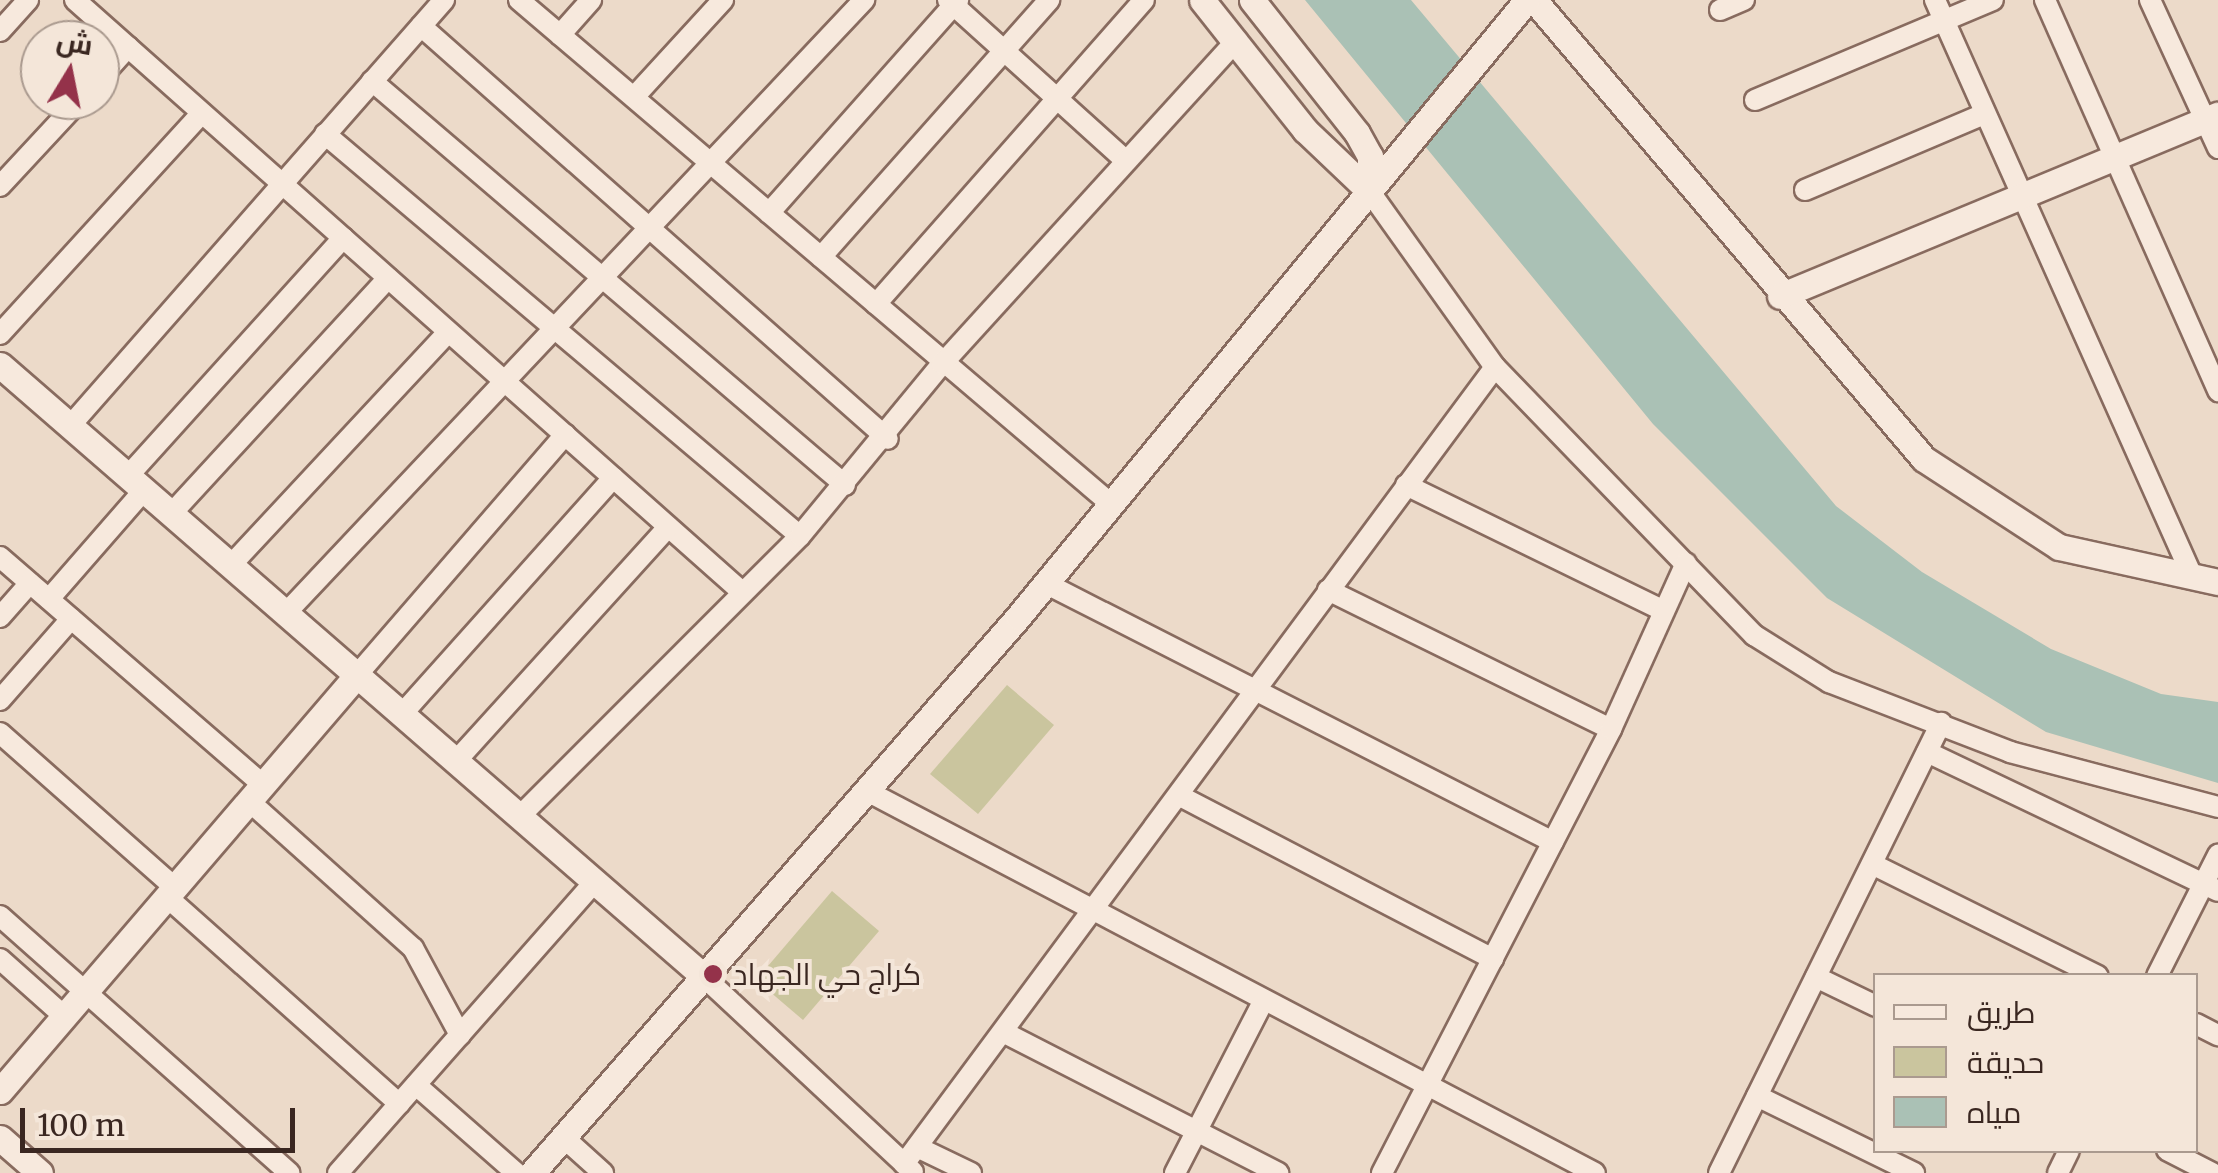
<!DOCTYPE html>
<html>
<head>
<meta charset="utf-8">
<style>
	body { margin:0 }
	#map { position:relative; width:2218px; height:1173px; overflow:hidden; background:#ecdac9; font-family:Merriweather,Cairo,serif }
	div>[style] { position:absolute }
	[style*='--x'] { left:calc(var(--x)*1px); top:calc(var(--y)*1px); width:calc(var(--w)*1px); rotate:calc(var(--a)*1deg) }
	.green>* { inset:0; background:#cac59e }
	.water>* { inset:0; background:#aac1b5 }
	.roads { filter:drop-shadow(2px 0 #886b5f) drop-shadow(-2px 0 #886b5f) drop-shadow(0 2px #886b5f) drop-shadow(0 -2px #886b5f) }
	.minor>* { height:20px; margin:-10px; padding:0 10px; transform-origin:10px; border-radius:10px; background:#f7e9dd }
	.tertiary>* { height:25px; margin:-12.5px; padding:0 12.5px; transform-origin:12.5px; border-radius:12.5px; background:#f7e9dd }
	.dots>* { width:28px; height:28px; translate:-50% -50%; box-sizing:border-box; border:5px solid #f4e6d9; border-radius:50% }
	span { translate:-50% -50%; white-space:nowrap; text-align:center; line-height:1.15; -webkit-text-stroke:8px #f4e6d9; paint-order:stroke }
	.poi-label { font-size:30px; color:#3a2721 }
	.left { translate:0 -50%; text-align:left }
	.legend { position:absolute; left:1873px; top:973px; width:325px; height:180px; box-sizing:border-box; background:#f4e6d9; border:2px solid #aa9a8f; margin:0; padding:12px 18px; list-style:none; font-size:30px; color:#3a2721 }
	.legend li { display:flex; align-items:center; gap:20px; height:50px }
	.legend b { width:50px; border:2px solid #aa9a8f }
	.north { position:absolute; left:20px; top:20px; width:100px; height:100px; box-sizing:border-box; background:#f4e6d9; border:2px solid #aa9a8f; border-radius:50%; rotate:10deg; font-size:28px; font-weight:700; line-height:40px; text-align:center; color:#3a2721 }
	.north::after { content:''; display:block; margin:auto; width:35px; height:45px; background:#94324a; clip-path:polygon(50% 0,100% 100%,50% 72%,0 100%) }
	.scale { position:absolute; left:20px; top:1108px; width:275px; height:45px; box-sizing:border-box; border:5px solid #3a2721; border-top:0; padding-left:12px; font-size:30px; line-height:35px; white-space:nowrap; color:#3a2721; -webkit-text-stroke:8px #f4e6d9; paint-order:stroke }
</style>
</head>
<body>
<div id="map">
	<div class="green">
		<i style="clip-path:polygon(1007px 685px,1054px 725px,978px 814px,930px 774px)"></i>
		<i style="clip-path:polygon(832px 891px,879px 931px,803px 1020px,756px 980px)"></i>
	</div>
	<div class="water">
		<i style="clip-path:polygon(1305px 0,1411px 0,1836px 506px,1922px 572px,2051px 649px,2161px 694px,2218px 702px,2218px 783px,2046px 732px,1827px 598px,1653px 424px)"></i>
	</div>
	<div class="roads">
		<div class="minor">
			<i style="--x:75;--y:0;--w:890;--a:41.59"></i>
			<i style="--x:519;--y:0;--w:777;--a:40.41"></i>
			<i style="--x:948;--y:0;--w:236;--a:42.1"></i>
			<i style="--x:1935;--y:0;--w:633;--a:65.95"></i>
			<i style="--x:2045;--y:0;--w:428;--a:66.1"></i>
			<i style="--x:2150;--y:0;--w:163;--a:65.3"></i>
			<i style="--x:1720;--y:10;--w:26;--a:-23"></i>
			<i style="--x:421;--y:26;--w:623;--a:41.49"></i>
			<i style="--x:0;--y:31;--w:42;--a:-47.9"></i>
			<i style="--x:560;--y:35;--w:47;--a:-48.5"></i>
			<i style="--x:100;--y:78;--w:42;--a:-47.9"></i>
			<i style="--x:372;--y:81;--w:622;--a:40.5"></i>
			<i style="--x:634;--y:97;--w:132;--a:-47.5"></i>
			<i style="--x:1755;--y:100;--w:258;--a:-22.8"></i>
			<i style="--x:325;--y:134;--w:622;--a:40.24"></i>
			<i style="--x:0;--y:186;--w:117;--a:-47.1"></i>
			<i style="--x:1805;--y:190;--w:194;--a:-23"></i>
			<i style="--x:1370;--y:192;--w:215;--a:54.5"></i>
			<i style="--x:1495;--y:367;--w:373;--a:46"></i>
			<i style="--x:1754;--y:635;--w:89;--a:32.1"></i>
			<i style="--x:1829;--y:682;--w:194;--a:21.1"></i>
			<i style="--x:2010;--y:752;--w:215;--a:14.8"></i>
			<i style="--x:769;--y:213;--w:285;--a:-48.4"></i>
			<i style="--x:821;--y:257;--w:344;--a:-48.4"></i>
			<i style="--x:876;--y:304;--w:405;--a:-48.6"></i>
			<i style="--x:0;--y:334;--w:299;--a:-47.6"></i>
			<i style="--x:70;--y:426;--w:567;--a:-48.72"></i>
			<i style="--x:128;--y:476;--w:321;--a:-47.9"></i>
			<i style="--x:1406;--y:485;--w:285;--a:26"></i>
			<i style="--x:172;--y:513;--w:319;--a:-47.4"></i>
			<i style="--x:0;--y:557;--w:348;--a:40.9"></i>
			<i style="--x:231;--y:565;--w:318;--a:-47"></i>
			<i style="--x:1045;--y:583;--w:570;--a:27.01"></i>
			<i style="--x:1328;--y:590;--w:315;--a:26.2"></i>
			<i style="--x:49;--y:599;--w:145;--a:-48.9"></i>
			<i style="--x:286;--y:613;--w:843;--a:-46.68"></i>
			<i style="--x:0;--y:617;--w:45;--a:-48.6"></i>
			<i style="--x:357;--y:675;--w:318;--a:-49.1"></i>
			<i style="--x:0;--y:700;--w:108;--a:-48.8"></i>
			<i style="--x:402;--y:714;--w:317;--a:-48.2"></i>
			<i style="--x:0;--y:733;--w:234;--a:41.5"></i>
			<i style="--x:1927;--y:752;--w:322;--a:25.5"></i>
			<i style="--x:456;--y:761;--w:316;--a:-47.8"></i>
			<i style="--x:865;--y:790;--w:824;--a:27.68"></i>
			<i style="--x:1180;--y:796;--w:353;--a:27.5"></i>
			<i style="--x:249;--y:801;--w:220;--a:41.9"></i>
			<i style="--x:413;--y:948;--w:99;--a:61.6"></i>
			<i style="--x:524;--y:812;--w:390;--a:-45"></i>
			<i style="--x:800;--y:536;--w:223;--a:-50.5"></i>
			<i style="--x:942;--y:364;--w:438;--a:-47.7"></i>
			<i style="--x:1872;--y:864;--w:252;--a:26.4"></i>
			<i style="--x:167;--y:897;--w:311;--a:41.7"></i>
			<i style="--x:0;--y:916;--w:387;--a:41.6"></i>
			<i style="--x:0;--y:959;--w:86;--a:41.7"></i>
			<i style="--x:703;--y:976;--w:287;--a:43"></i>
			<i style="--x:2157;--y:976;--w:136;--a:-63.2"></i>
			<i style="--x:1816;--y:977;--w:67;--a:25.8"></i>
			<i style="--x:2196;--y:1024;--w:25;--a:27"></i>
			<i style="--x:1005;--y:1033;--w:307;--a:27.1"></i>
			<i style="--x:416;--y:1085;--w:133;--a:41.3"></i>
			<i style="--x:1757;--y:1096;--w:175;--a:26.1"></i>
			<i style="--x:563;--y:1137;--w:54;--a:42"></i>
			<i style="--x:917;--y:1147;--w:60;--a:25.7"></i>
			<i style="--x:2167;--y:1150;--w:51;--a:27.1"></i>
			<i style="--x:904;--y:1164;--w:992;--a:-53.44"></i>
			<i style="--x:338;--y:1173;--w:388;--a:-48.6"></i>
			<i style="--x:1175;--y:1173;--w:192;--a:-62.8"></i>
			<i style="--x:1382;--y:1173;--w:500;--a:-62.7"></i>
			<i style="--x:1611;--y:729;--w:182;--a:-65.7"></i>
			<i style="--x:1719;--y:1173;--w:502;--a:-63.74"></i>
			<i style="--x:2058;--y:1173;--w:25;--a:-64"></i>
		</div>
		<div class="tertiary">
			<i style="--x:1202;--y:0;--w:166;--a:51.6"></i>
			<i style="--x:1305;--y:130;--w:90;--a:43.6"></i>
			<i style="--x:1252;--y:0;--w:169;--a:51.7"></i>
			<i style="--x:1357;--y:133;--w:26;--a:61"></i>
			<i style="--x:1370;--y:156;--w:36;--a:90"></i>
			<i style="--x:1534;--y:0;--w:602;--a:49.65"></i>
			<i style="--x:1924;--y:459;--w:161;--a:33.1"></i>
			<i style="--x:2059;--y:547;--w:163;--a:12.4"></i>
			<i style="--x:1780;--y:296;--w:474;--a:-22.5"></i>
			<i style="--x:0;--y:365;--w:931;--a:40.99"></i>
			<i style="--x:0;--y:1091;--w:548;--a:-49.36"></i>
			<i style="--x:0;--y:1138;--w:53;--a:41.2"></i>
			<i style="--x:532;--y:1173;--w:738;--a:-48.84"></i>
			<i style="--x:1018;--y:617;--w:800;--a:-50.48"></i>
		</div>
	</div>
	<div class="dots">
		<i style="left:713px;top:974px;background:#94324a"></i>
	</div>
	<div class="poi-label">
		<span class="left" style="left:733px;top:974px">كراج حي الجهاد</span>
	</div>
	<ul class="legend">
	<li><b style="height:12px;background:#f7e9dd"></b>طريق</li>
	<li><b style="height:28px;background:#cac59e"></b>حديقة</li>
	<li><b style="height:28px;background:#aac1b5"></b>مياه</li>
	</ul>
	<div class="north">ش</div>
	<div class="scale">100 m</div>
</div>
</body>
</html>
